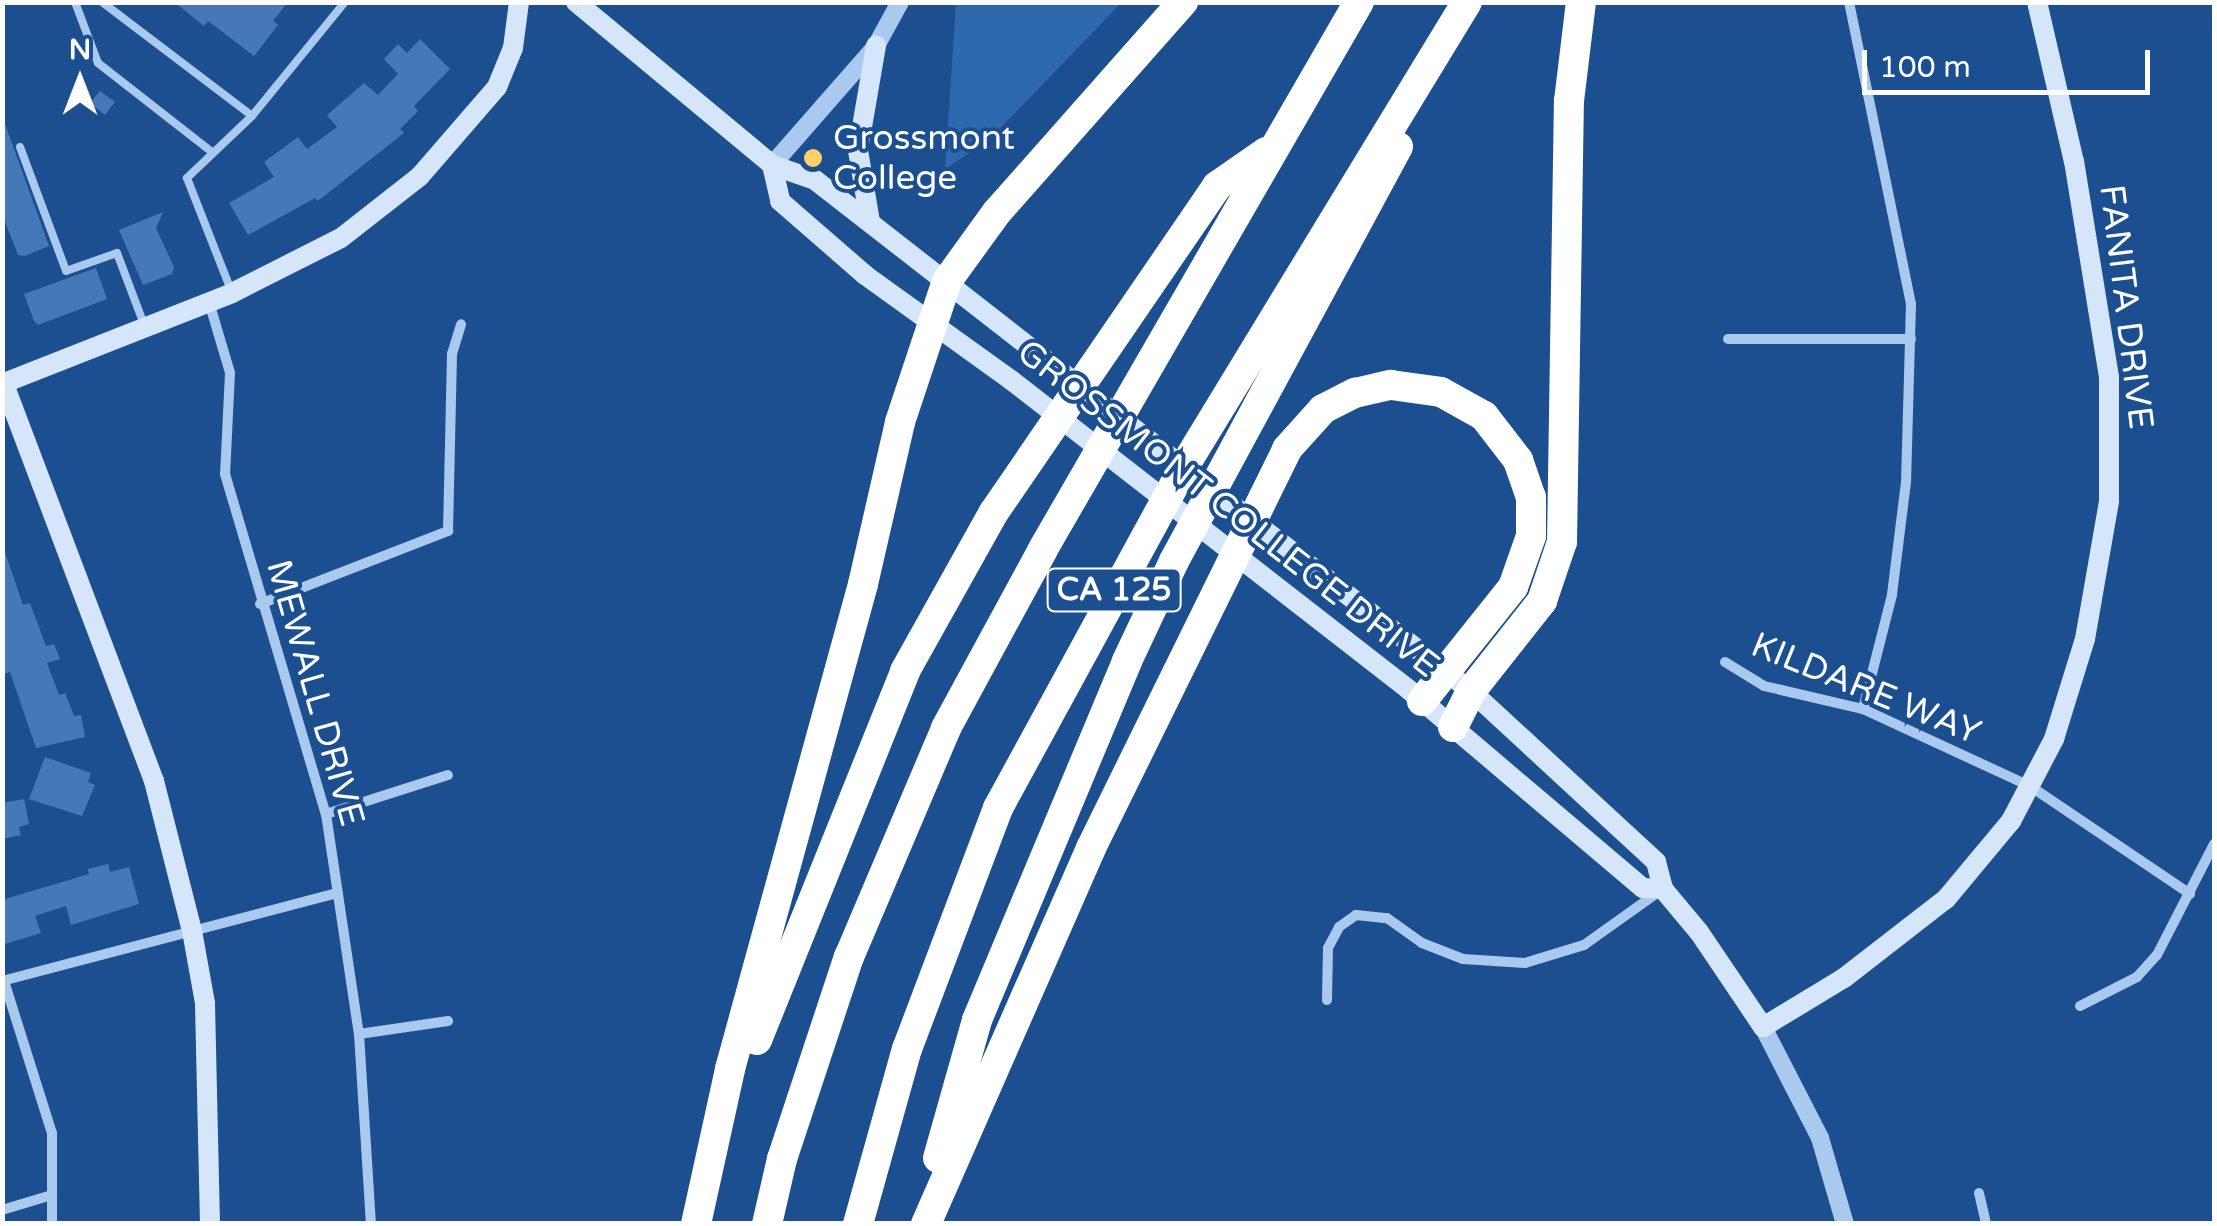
<!DOCTYPE html>
<html>
<head>
<meta charset="utf-8">
<style>
	body { margin:0 }
	#map { position:relative; width:2217px; height:1226px; overflow:hidden; background:#1b4f8f; font-family:"Varela Round",sans-serif }
	div>[style] { position:absolute }
	[style*='--x'] { left:calc(var(--x)*1px); top:calc(var(--y)*1px); width:calc(var(--w)*1px); rotate:calc(var(--a)*1deg) }
	.green>* { inset:0; background:#2e69ad }
	.building>* { inset:0; background:#4478b7 }
	.service>* { height:8px; margin:-4px; padding:0 4px; transform-origin:4px; border-radius:4px; background:#a9c9ee }
	.minor>* { height:10px; margin:-5px; padding:0 5px; transform-origin:5px; border-radius:5px; background:#a9c9ee }
	.tertiary>* { height:18px; margin:-9px; padding:0 9px; transform-origin:9px; border-radius:9px; background:#a9c9ee }
	.secondary>* { height:20px; margin:-10px; padding:0 10px; transform-origin:10px; border-radius:10px; background:#d6e6fa }
	.motorway>* { height:30px; margin:-15px; padding:0 15px; transform-origin:15px; border-radius:15px; background:#fff }
	.dots>* { width:28px; height:28px; translate:-50% -50%; box-sizing:border-box; border:5px solid #1b4f8f; border-radius:50% }
	span { translate:-50% -50%; white-space:nowrap; text-align:center; line-height:1.15; -webkit-text-stroke:8px #1b4f8f; paint-order:stroke }
	.shield-label span { padding:2px 8px; background:#1b4f8f; border:2px solid; border-radius:8px; -webkit-text-stroke-width:0 }
	.shield-label { font-size:32px; color:#fff; font-weight:700 }
	.poi-label { font-size:35px; color:#fff }
	.left { translate:0 -50%; text-align:left }
	.street-label { font-size:35px; color:#fff }
	.frame { position:absolute; inset:0; border:5px solid #fff; pointer-events:none }
	.north { position:absolute; left:30px; top:30px; width:100px; height:100px; -webkit-text-stroke:8px #1b4f8f; paint-order:stroke; rotate:0deg; font-size:28px; font-weight:700; line-height:40px; text-align:center; color:#fff }
	.north::after { content:''; display:block; margin:auto; width:35px; height:45px; background:#fff; clip-path:polygon(50% 0,100% 100%,50% 72%,0 100%) }
	.scale { position:absolute; left:1862px; top:50px; width:288px; height:45px; box-sizing:border-box; border:5px solid #fff; border-top:0; padding-left:12px; font-size:30px; line-height:35px; white-space:nowrap; color:#fff; -webkit-text-stroke:8px #1b4f8f; paint-order:stroke }
</style>
</head>
<body>
<div id="map">
	<div class="green">
		<i style="clip-path:polygon(956px 3px,1121px 3px,988px 141px,945px 169px)"></i>
	</div>
	<div class="building">
		<i style="clip-path:polygon(174px 2px,288px 2px,273px 21px,278px 25px,254px 56px,208px 21px,204px 26px)"></i>
		<i style="clip-path:polygon(420px 39px,450px 69px,414px 106px,418px 111px,400px 129px,404px 133px,318px 201px,315px 198px,248px 235px,229px 203px,274px 177px,264px 162px,298px 137px,307px 149px,337px 127px,327px 115px,364px 83px,378px 95px,398px 74px,384px 59px,398px 44px,407px 53px)"></i>
		<i style="clip-path:polygon(100px 91px,115px 102px,105px 115px,90px 103px)"></i>
		<i style="clip-path:polygon(4px 121px,49px 246px,25px 256px,18px 255px,2px 214px)"></i>
		<i style="clip-path:polygon(163px 212px,156px 228px,174px 267px,172px 274px,143px 285px,119px 230px)"></i>
		<i style="clip-path:polygon(96px 268px,107px 299px,38px 325px,34px 321px,24px 294px)"></i>
		<i style="clip-path:polygon(5px 552px,23px 605px,30px 603px,46px 646px,54px 644px,60px 659px,47px 663px,59px 695px,65px 693px,74px 716px,81px 715px,85px 737px,36px 748px,10px 672px,2px 675px)"></i>
		<i style="clip-path:polygon(45px 757px,91px 773px,88px 782px,95px 785px,82px 816px,29px 799px)"></i>
		<i style="clip-path:polygon(24px 799px,29px 824px,19px 827px,21px 835px,2px 839px,2px 803px)"></i>
		<i style="clip-path:polygon(108px 864px,110px 872px,129px 867px,139px 904px,71px 925px,66px 906px,35px 916px,41px 933px,2px 945px,2px 900px,89px 874px,88px 869px)"></i>
	</div>
	<div class="service">
		<i style="--x:75;--y:2;--w:65;--a:69.3"></i>
		<i style="--x:98;--y:63;--w:146;--a:38"></i>
		<i style="--x:102;--y:2;--w:188;--a:37.2"></i>
		<i style="--x:252;--y:116;--w:90;--a:136.4"></i>
		<i style="--x:187;--y:178;--w:123;--a:68.6"></i>
		<i style="--x:252;--y:116;--w:147;--a:-50.8"></i>
		<i style="--x:20;--y:147;--w:132;--a:69.6"></i>
		<i style="--x:66;--y:271;--w:54;--a:-19.4"></i>
		<i style="--x:117;--y:253;--w:79;--a:69.3"></i>
	</div>
	<div class="minor">
		<i style="--x:1849;--y:2;--w:308;--a:78.4"></i>
		<i style="--x:1911;--y:304;--w:178;--a:91.6"></i>
		<i style="--x:1906;--y:482;--w:114;--a:97.1"></i>
		<i style="--x:1892;--y:595;--w:118;--a:104.3"></i>
		<i style="--x:209;--y:302;--w:74;--a:73.5"></i>
		<i style="--x:230;--y:373;--w:101;--a:92.8"></i>
		<i style="--x:225;--y:474;--w:355;--a:73.5"></i>
		<i style="--x:326;--y:814;--w:222;--a:81.5"></i>
		<i style="--x:359;--y:1034;--w:190;--a:86.4"></i>
		<i style="--x:1728;--y:339;--w:183;--a:0"></i>
		<i style="--x:260;--y:604;--w:202;--a:-21.2"></i>
		<i style="--x:448;--y:531;--w:177;--a:-88.7"></i>
		<i style="--x:452;--y:354;--w:31;--a:-73"></i>
		<i style="--x:1725;--y:662;--w:46;--a:31.6"></i>
		<i style="--x:1764;--y:686;--w:102;--a:13.1"></i>
		<i style="--x:1863;--y:709;--w:184;--a:24.8"></i>
		<i style="--x:2030;--y:786;--w:193;--a:34"></i>
		<i style="--x:326;--y:814;--w:128;--a:-17.7"></i>
		<i style="--x:2;--y:981;--w:347;--a:-14.7"></i>
		<i style="--x:4;--y:981;--w:159;--a:72.5"></i>
		<i style="--x:52;--y:1133;--w:91;--a:90"></i>
		<i style="--x:1327;--y:1000;--w:52;--a:-88.9"></i>
		<i style="--x:1328;--y:948;--w:24;--a:-62"></i>
		<i style="--x:1339;--y:927;--w:21;--a:-35"></i>
		<i style="--x:1356;--y:915;--w:31;--a:6"></i>
		<i style="--x:1387;--y:918;--w:43;--a:35.5"></i>
		<i style="--x:1422;--y:943;--w:44;--a:21.3"></i>
		<i style="--x:1463;--y:959;--w:62;--a:3.7"></i>
		<i style="--x:1525;--y:963;--w:62;--a:-17"></i>
		<i style="--x:1584;--y:945;--w:95;--a:-35.5"></i>
		<i style="--x:2080;--y:1006;--w:64;--a:-27"></i>
		<i style="--x:2137;--y:977;--w:30;--a:-48"></i>
		<i style="--x:2157;--y:955;--w:125;--a:-62.8"></i>
		<i style="--x:359;--y:1034;--w:90;--a:-8.3"></i>
		<i style="--x:1979;--y:1193;--w:32;--a:77"></i>
		<i style="--x:2;--y:1210;--w:52;--a:-16.7"></i>
	</div>
	<div class="tertiary">
		<i style="--x:772;--y:165;--w:158;--a:-48.8"></i>
		<i style="--x:876;--y:46;--w:50;--a:-61.4"></i>
		<i style="--x:1763;--y:1027;--w:125;--a:62.8"></i>
		<i style="--x:1820;--y:1138;--w:90;--a:73.8"></i>
	</div>
	<div class="secondary">
		<i style="--x:576;--y:2;--w:255;--a:39.7"></i>
		<i style="--x:772;--y:165;--w:46;--a:19.2"></i>
		<i style="--x:815;--y:180;--w:832;--a:37.92"></i>
		<i style="--x:1471;--y:691;--w:252;--a:42.7"></i>
		<i style="--x:1656;--y:862;--w:28;--a:75"></i>
		<i style="--x:1663;--y:889;--w:56;--a:50.1"></i>
		<i style="--x:1699;--y:932;--w:115;--a:56"></i>
		<i style="--x:1763;--y:1027;--w:95;--a:-31.2"></i>
		<i style="--x:1844;--y:978;--w:129;--a:-37.8"></i>
		<i style="--x:1946;--y:899;--w:102;--a:-50.2"></i>
		<i style="--x:2011;--y:821;--w:93;--a:-62.3"></i>
		<i style="--x:2054;--y:739;--w:105;--a:-72.8"></i>
		<i style="--x:2085;--y:639;--w:140;--a:-80.1"></i>
		<i style="--x:2109;--y:501;--w:124;--a:-90"></i>
		<i style="--x:2109;--y:377;--w:218;--a:-99.2"></i>
		<i style="--x:2074;--y:162;--w:164;--a:-103"></i>
		<i style="--x:772;--y:165;--w:37;--a:77"></i>
		<i style="--x:780;--y:201;--w:113;--a:41"></i>
		<i style="--x:865;--y:275;--w:180;--a:35.7"></i>
		<i style="--x:1011;--y:380;--w:503;--a:37.89"></i>
		<i style="--x:1408;--y:689;--w:308;--a:40.3"></i>
		<i style="--x:1643;--y:888;--w:20;--a:3"></i>
		<i style="--x:870;--y:222;--w:73;--a:-99.5"></i>
		<i style="--x:858;--y:150;--w:106;--a:-80.2"></i>
		<i style="--x:210;--y:1224;--w:221;--a:-91.3"></i>
		<i style="--x:205;--y:1003;--w:73;--a:-100.2"></i>
		<i style="--x:192;--y:931;--w:155;--a:-104.2"></i>
		<i style="--x:154;--y:781;--w:425;--a:-110.7"></i>
		<i style="--x:4;--y:383;--w:245;--a:-21.5"></i>
		<i style="--x:232;--y:293;--w:122;--a:-26.8"></i>
		<i style="--x:341;--y:238;--w:100;--a:-38.1"></i>
		<i style="--x:420;--y:176;--w:118;--a:-49.1"></i>
		<i style="--x:497;--y:87;--w:42;--a:-67.7"></i>
		<i style="--x:513;--y:48;--w:46;--a:-82.6"></i>
	</div>
	<div class="motorway">
		<i style="--x:1453;--y:727;--w:40;--a:-63.4"></i>
		<i style="--x:1471;--y:691;--w:115;--a:-51.7"></i>
		<i style="--x:1542;--y:601;--w:62;--a:-71.3"></i>
		<i style="--x:1562;--y:542;--w:441;--a:-89.1"></i>
		<i style="--x:1569;--y:101;--w:100;--a:-83.1"></i>
		<i style="--x:757;--y:1040;--w:398;--a:-68.1"></i>
		<i style="--x:905;--y:671;--w:182;--a:-60.8"></i>
		<i style="--x:994;--y:512;--w:395;--a:-55.6"></i>
		<i style="--x:1217;--y:186;--w:60;--a:-34.8"></i>
		<i style="--x:938;--y:1158;--w:143;--a:-74.2"></i>
		<i style="--x:977;--y:1020;--w:389;--a:-67.3"></i>
		<i style="--x:1127;--y:661;--w:110;--a:-64.8"></i>
		<i style="--x:1174;--y:561;--w:471;--a:-61.6"></i>
		<i style="--x:696;--y:1224;--w:159;--a:-77.6"></i>
		<i style="--x:730;--y:1069;--w:503;--a:-74.66"></i>
		<i style="--x:863;--y:584;--w:166;--a:-77.1"></i>
		<i style="--x:900;--y:422;--w:149;--a:-71.6"></i>
		<i style="--x:947;--y:281;--w:85;--a:-54.1"></i>
		<i style="--x:997;--y:212;--w:281;--a:-48.5"></i>
		<i style="--x:767;--y:1224;--w:67;--a:-77"></i>
		<i style="--x:782;--y:1159;--w:213;--a:-71.7"></i>
		<i style="--x:849;--y:957;--w:249;--a:-67"></i>
		<i style="--x:946;--y:728;--w:204;--a:-61.5"></i>
		<i style="--x:1043;--y:549;--w:632;--a:-59.99"></i>
		<i style="--x:858;--y:1224;--w:182;--a:-74.4"></i>
		<i style="--x:907;--y:1049;--w:258;--a:-69.3"></i>
		<i style="--x:998;--y:808;--w:391;--a:-61.4"></i>
		<i style="--x:1185;--y:465;--w:542;--a:-58.66"></i>
		<i style="--x:926;--y:1224;--w:411;--a:-66.3"></i>
		<i style="--x:1091;--y:848;--w:445;--a:-63.8"></i>
		<i style="--x:1287;--y:449;--w:54;--a:-48"></i>
		<i style="--x:1323;--y:409;--w:36;--a:-27"></i>
		<i style="--x:1355;--y:393;--w:37;--a:-13"></i>
		<i style="--x:1391;--y:385;--w:50;--a:8"></i>
		<i style="--x:1441;--y:392;--w:49;--a:29.2"></i>
		<i style="--x:1484;--y:416;--w:56;--a:52.3"></i>
		<i style="--x:1518;--y:460;--w:39;--a:71"></i>
		<i style="--x:1531;--y:497;--w:39;--a:90"></i>
		<i style="--x:1531;--y:536;--w:54;--a:109.4"></i>
		<i style="--x:1513;--y:587;--w:146;--a:128.6"></i>
	</div>
	<div class="dots">
		<i style="left:813px;top:158px;background:#ffd166"></i>
	</div>
	<div class="shield-label">
		<span style="left:1114px;top:590px">CA 125</span>
	</div>
	<div class="poi-label">
		<span class="left" style="left:833px;top:158px">Grossmont<br>College</span>
	</div>
	<div class="street-label">
		<span style="left:2126px;top:307px;rotate:83deg">FANITA DRIVE</span>
		<span style="left:1228px;top:509px;rotate:38deg">GROSSMONT COLLEGE DRIVE</span>
		<span style="left:1866px;top:689px;rotate:22deg">KILDARE WAY</span>
		<span style="left:315px;top:693px;rotate:74deg">MEWALL DRIVE</span>
	</div>
	<div class="frame"></div>
	<div class="north">N</div>
	<div class="scale">100 m</div>
</div>
</body>
</html>
